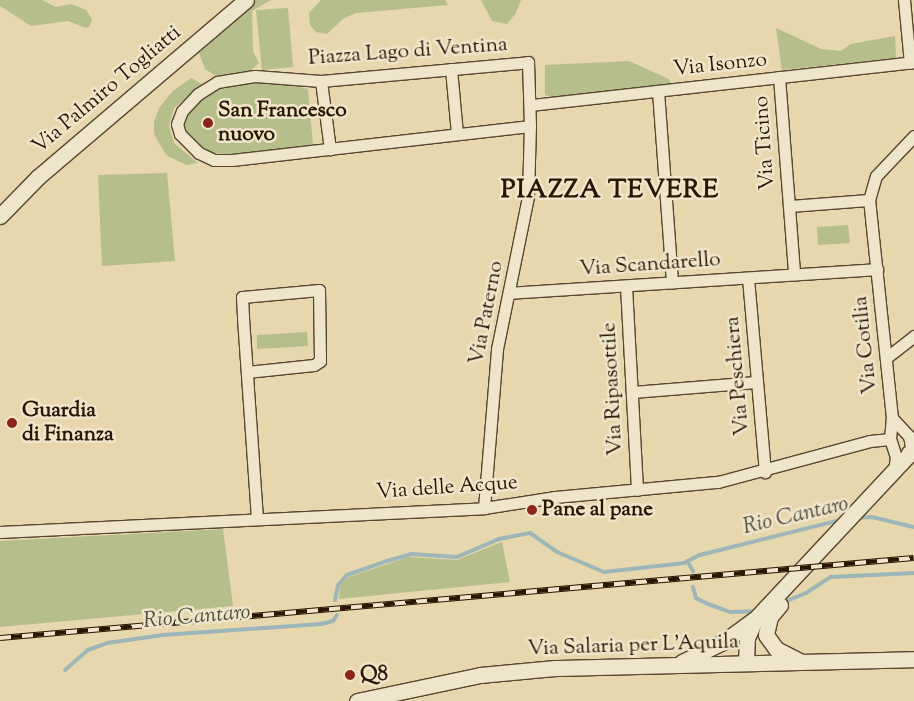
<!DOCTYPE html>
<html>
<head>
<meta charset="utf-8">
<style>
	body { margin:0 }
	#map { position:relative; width:914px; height:701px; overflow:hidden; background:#e7d7ad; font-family:"Sorts Mill Goudy",serif }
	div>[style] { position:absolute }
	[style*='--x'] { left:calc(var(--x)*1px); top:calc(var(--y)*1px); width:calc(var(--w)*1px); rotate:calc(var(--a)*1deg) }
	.green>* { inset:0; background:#b6be89 }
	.stream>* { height:4px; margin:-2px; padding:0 2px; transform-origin:2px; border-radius:2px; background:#9db6b7 }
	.roads { filter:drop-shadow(1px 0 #58462f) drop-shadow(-1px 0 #58462f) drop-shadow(0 1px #58462f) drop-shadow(0 -1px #58462f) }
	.street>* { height:11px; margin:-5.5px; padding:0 5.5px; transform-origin:5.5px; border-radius:5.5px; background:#efe5ca }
	.secondary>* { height:15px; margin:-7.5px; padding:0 7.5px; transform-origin:7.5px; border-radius:7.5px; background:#efe5ca }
	.rail>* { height:5.5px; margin-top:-2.75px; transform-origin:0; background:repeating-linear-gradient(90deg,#efe5ca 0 11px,#291605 0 22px); box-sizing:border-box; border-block:1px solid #291605 }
	.dots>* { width:14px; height:14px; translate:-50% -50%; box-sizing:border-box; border:2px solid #efe5ca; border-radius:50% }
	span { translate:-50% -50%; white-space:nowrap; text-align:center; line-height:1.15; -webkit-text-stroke:5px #efe5ca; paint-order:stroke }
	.street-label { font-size:21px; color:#291605 }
	.poi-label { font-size:21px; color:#291605; font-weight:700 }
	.left { translate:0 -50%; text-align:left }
	.water-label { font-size:22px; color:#524e43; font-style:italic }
	.district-label { font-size:26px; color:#291605; font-weight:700; letter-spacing:1px }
</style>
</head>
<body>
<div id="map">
	<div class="green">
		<i style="clip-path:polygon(0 0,42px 0,56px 7px,71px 4px,86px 10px,92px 19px,90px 26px,86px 28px,68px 21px,31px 26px,0 6px)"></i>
		<i style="clip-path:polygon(256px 0,271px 0,252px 11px,253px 51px,259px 63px,249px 72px,216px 76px,205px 69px,199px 53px)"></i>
		<i style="clip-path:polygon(321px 0,445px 0,448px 5px,356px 13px,343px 19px,327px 34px,316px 32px,310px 25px,309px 13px)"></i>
		<i style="clip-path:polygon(481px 0,521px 0,516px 13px,507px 24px,492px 21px)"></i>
		<i style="clip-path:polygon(288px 8px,293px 67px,262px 70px,256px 10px)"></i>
		<i style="clip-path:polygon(776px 28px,821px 49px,841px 51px,851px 44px,895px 36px,896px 58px,782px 70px)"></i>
		<i style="clip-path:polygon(629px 61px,669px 79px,671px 86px,554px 98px,545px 95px,545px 65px)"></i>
		<i style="clip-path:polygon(191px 78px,202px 84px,174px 108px,169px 126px,174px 143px,198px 163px,186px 165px,166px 155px,154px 134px,154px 122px,159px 108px,173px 91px)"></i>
		<i style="clip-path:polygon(263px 80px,308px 89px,313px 145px,232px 155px,207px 152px,192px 143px,183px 124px,193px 103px,218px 86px)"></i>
		<i style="clip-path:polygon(167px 173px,175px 261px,102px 266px,98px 175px)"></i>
		<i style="clip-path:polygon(848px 225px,850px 243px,818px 245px,817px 227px)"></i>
		<i style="clip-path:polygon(307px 332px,308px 346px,257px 349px,257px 335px)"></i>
		<i style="clip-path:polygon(223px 529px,233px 606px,0 627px,0 541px)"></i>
		<i style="clip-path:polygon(502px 542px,510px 582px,339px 599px,340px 585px,349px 577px,408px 557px,457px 560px)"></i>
	</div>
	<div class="stream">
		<i style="--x:855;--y:518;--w:17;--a:-3"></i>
		<i style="--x:872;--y:517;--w:43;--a:13.4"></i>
		<i style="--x:687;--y:561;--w:12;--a:59"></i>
		<i style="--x:693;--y:587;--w:11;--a:75"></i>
		<i style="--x:696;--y:598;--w:13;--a:27"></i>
		<i style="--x:708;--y:604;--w:23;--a:20"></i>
		<i style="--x:730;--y:612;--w:25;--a:-2"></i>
		<i style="--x:335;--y:600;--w:15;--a:-79"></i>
		<i style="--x:338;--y:585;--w:13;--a:-48"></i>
		<i style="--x:347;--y:575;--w:42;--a:-19.3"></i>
		<i style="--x:387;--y:561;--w:25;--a:-16"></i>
		<i style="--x:411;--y:554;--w:46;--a:3.7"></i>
		<i style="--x:457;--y:557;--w:46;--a:-23.2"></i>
		<i style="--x:499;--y:539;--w:32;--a:-11"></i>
		<i style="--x:530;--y:533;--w:33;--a:35"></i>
		<i style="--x:557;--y:552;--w:51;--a:23.1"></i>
		<i style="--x:604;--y:572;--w:81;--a:-6.4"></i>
		<i style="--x:684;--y:563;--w:18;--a:-27"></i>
		<i style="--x:700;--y:555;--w:144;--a:-14"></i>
		<i style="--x:784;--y:602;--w:24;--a:-22"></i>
		<i style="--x:806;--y:593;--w:30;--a:-33"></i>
		<i style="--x:831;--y:577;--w:83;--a:-2.8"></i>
		<i style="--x:65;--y:670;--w:30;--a:-41"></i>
		<i style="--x:88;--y:650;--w:20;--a:-20"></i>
		<i style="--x:107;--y:643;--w:57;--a:-8.1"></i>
		<i style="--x:163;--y:635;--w:158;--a:-4"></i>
		<i style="--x:321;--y:624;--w:12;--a:-14"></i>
		<i style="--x:333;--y:621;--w:7;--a:-56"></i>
	</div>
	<div class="roads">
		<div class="street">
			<i style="--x:904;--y:0;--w:63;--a:84.6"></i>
			<i style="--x:528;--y:62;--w:64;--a:88.2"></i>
			<i style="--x:530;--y:126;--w:300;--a:173.5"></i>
			<i style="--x:232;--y:160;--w:18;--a:180"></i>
			<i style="--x:214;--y:160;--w:17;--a:-155"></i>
			<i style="--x:199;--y:153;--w:27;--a:-135"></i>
			<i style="--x:180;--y:134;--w:10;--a:-107"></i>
			<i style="--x:177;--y:124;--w:14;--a:-69"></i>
			<i style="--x:182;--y:111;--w:23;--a:-47"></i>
			<i style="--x:198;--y:94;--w:22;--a:-32"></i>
			<i style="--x:217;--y:82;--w:38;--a:-9"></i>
			<i style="--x:255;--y:76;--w:66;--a:4.3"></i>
			<i style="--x:321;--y:81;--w:208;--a:-5.2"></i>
			<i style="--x:451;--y:69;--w:65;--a:84.7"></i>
			<i style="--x:779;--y:77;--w:198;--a:85.6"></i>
			<i style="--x:321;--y:81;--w:69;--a:82.5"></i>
			<i style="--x:658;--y:91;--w:192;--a:85.8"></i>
			<i style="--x:531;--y:105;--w:385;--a:-6.4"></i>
			<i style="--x:789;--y:206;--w:80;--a:-4.3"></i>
			<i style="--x:748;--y:278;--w:195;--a:85"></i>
			<i style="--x:626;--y:286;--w:204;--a:86.9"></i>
			<i style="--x:509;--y:293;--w:369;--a:-3.7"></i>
			<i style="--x:886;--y:358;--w:36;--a:-38"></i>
			<i style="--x:247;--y:372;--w:67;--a:-6"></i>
			<i style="--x:314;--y:365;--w:7;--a:-34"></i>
			<i style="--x:320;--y:361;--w:71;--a:-90.8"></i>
			<i style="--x:319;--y:290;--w:77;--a:174.8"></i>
			<i style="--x:242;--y:297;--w:21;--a:87"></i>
			<i style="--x:243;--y:318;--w:200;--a:86"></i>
			<i style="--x:632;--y:392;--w:125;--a:-4.6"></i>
			<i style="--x:892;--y:418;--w:25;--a:47"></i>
			<i style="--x:909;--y:436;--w:15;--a:79"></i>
			<i style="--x:912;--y:451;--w:5;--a:169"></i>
			<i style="--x:894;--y:470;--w:13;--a:-81"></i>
			<i style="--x:896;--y:457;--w:19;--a:-108"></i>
			<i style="--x:890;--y:439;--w:21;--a:-85"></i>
			<i style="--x:892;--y:418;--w:219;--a:-96"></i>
			<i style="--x:869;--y:200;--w:25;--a:-74"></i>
			<i style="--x:876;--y:176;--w:55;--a:-46.5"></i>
			<i style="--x:484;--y:508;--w:160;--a:-85.3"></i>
			<i style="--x:497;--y:349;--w:156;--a:-78.5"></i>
			<i style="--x:528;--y:196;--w:70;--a:-88.4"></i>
			<i style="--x:0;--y:532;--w:485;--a:-2.8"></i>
			<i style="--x:484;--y:508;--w:72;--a:-8.8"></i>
			<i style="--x:555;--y:497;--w:164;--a:-5.3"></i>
			<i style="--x:718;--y:482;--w:157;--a:-15.1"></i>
			<i style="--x:870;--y:441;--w:20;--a:-6"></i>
		</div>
		<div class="secondary">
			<i style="--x:0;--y:216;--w:54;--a:-45.7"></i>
			<i style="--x:38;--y:177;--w:273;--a:-40.4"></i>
			<i style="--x:780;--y:605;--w:16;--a:130"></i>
			<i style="--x:770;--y:617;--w:18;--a:103"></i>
			<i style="--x:766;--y:635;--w:17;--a:54"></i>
			<i style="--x:776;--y:649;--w:28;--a:27"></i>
			<i style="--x:682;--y:662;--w:46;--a:-26"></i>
			<i style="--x:723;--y:642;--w:39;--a:-36"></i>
			<i style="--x:755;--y:619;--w:233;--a:-46.9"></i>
			<i style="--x:746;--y:663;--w:25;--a:-88"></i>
			<i style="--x:747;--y:638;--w:20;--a:-66"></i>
			<i style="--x:357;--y:701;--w:126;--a:-11.9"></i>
			<i style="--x:480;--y:675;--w:75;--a:-5.3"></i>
			<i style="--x:555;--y:668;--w:359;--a:-1.4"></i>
		</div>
	</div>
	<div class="rail">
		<i style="--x:0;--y:638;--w:917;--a:-5"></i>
	</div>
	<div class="dots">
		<i style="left:208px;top:123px;background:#8f2418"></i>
		<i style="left:12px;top:423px;background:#8f2418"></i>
		<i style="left:532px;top:510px;background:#8f2418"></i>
		<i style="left:350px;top:675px;background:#8f2418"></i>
	</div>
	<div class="street-label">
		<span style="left:408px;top:52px;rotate:-4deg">Piazza Lago di Ventina</span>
		<span style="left:720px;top:65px;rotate:-6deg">Via Isonzo</span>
		<span style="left:107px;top:90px;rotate:-40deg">Via Palmiro Togliatti</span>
		<span style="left:765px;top:143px;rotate:-94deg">Via Ticino</span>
		<span style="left:650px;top:265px;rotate:-4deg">Via Scandarello</span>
		<span style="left:487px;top:313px;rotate:-79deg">Via Paterno</span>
		<span style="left:866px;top:345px;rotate:-96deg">Via Cotilia</span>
		<span style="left:738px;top:376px;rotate:-95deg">Via Peschiera</span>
		<span style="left:613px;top:389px;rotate:-93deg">Via Ripasottile</span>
		<span style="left:447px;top:488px;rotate:-4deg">Via delle Acque</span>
		<span style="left:633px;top:646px;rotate:-2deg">Via Salaria per L'Aquila</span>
	</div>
	<div class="poi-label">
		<span class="left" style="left:218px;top:123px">San Francesco<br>nuovo</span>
		<span class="left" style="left:22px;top:423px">Guardia<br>di Finanza</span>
		<span class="left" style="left:542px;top:510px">Pane al pane</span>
		<span class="left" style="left:360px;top:675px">Q8</span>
	</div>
	<div class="water-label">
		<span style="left:796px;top:517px;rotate:-13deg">Rio Cantaro</span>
		<span style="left:197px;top:618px;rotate:-5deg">Rio Cantaro</span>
	</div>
	<div class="district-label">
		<span style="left:610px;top:191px">PIAZZA TEVERE</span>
	</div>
</div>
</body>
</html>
